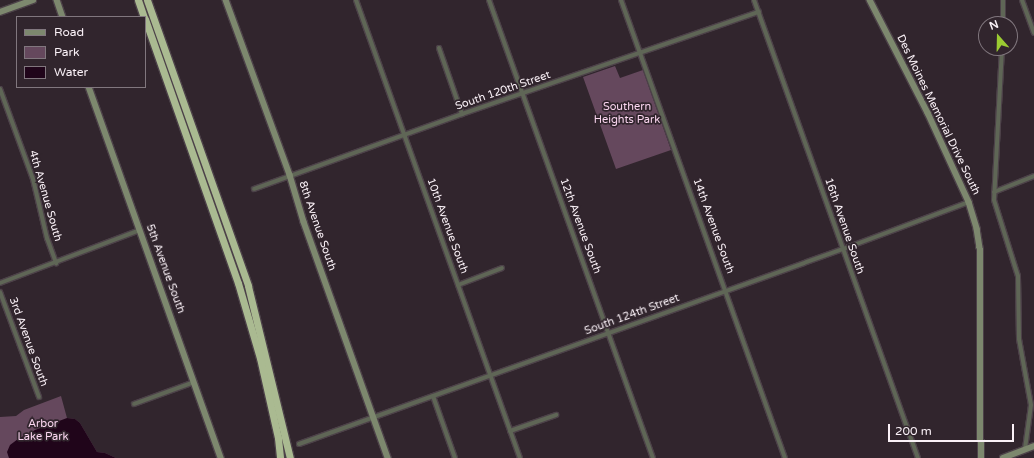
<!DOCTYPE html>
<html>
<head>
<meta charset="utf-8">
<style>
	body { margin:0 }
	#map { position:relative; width:1034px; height:458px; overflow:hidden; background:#31252d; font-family:"Varela Round",sans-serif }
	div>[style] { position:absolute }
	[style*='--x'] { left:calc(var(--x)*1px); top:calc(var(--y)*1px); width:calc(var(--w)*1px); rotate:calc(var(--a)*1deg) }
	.green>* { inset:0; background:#65485d }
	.water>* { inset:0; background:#20051a }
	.roads { filter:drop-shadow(1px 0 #4d4249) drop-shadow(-1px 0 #4d4249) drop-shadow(0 1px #4d4249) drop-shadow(0 -1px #4d4249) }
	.street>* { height:4px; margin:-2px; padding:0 2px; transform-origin:2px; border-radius:2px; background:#5f6656 }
	.secondary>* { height:5.5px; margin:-2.75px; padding:0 2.75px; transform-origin:2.75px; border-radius:2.75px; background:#7d886e }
	.highway>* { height:7px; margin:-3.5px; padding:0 3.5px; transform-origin:3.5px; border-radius:3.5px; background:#aaba91 }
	span { translate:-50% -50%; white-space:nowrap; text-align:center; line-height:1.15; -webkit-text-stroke:3.5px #31252d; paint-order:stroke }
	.street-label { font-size:11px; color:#faf1f7 }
	.park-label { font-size:11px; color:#fbd6f0 }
	.legend { position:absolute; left:16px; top:16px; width:130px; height:72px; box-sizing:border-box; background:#31252d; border:1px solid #81777e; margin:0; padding:5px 7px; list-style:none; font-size:12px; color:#faf1f7 }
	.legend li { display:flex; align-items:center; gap:8px; height:20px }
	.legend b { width:20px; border:1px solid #81777e }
	.north { position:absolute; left:978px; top:16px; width:40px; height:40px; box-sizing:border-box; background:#31252d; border:1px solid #81777e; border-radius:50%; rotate:340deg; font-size:11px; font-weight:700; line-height:16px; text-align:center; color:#faf1f7 }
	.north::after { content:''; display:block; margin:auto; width:14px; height:18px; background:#9bcb32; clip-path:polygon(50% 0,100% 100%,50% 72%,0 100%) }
	.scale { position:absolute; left:888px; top:424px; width:126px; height:18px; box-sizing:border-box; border:2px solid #faf1f7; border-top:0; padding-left:5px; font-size:12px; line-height:14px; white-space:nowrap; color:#faf1f7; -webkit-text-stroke:3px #31252d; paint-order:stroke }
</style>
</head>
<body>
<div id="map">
	<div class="green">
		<i style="clip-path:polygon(615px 66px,620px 78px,643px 70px,671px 150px,616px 169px,583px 77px)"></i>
		<i style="clip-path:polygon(61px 396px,67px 418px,75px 419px,80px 423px,97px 452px,105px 453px,116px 458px,0 458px,0 417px,16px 416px,24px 410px)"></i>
	</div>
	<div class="water">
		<i style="clip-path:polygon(67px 418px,75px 419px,80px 423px,97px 452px,105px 453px,116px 458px,9px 458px,7px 452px,10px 445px,18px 439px,35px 430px)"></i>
	</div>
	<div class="roads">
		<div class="street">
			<i style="--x:356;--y:0;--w:486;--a:70.3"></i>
			<i style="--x:489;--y:0;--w:486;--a:70.3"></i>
			<i style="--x:621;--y:0;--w:486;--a:70.3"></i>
			<i style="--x:754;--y:0;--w:486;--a:70.3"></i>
			<i style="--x:1022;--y:0;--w:35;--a:70"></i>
			<i style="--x:1003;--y:24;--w:24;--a:-90"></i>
			<i style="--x:439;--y:48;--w:70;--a:70.8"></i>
			<i style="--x:1002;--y:48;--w:152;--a:93"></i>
			<i style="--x:994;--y:200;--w:80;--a:72.5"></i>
			<i style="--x:1018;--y:276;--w:63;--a:89.1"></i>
			<i style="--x:1019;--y:339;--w:67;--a:79.7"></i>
			<i style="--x:1031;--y:405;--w:44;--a:97.8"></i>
			<i style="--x:0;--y:89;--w:96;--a:69.9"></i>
			<i style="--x:33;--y:179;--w:61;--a:76.7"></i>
			<i style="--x:47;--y:238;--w:27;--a:70"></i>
			<i style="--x:254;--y:189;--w:221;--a:-19.8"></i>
			<i style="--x:462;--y:114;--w:314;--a:-19"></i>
			<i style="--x:994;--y:192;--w:43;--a:-21.8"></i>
			<i style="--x:0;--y:283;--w:150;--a:-20.7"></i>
			<i style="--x:458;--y:285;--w:47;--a:-21.1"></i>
			<i style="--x:0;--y:292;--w:112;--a:69.6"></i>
			<i style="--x:433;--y:396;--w:66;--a:70.5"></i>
			<i style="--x:134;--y:404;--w:64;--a:-20.1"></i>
			<i style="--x:510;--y:431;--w:49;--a:-19.2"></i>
			<i style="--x:299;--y:444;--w:578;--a:-19.72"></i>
			<i style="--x:843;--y:249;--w:134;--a:-20.5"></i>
		</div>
		<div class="secondary">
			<i style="--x:57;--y:0;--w:18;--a:71"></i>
			<i style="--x:226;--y:0;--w:186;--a:69.9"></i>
			<i style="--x:290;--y:175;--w:49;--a:73.4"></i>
			<i style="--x:304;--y:222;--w:251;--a:70.4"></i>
			<i style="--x:870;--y:0;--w:127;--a:62.8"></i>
			<i style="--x:928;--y:113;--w:98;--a:65.3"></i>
			<i style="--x:969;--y:202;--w:28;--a:73"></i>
			<i style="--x:977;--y:229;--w:19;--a:81"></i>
			<i style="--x:980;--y:248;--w:210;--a:89.7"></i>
			<i style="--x:0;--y:12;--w:35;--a:-20"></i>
			<i style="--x:89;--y:87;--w:394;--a:70.4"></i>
			<i style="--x:1003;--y:458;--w:33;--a:-21"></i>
		</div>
		<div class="highway">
			<i style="--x:138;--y:0;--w:18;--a:71"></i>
			<i style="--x:147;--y:0;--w:303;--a:70.5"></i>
			<i style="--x:248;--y:286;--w:177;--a:76.3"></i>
			<i style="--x:145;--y:19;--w:280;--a:70.6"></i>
			<i style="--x:238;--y:283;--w:78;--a:73.7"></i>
			<i style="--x:260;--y:358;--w:82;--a:77.3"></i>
			<i style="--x:278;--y:438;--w:20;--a:84"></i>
		</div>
	</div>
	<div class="street-label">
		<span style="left:503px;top:91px;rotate:-19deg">South 120th Street</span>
		<span style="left:938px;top:115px;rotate:64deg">Des Moines Memorial Drive South</span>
		<span style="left:45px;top:196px;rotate:74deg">4th Avenue South</span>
		<span style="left:317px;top:226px;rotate:71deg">8th Avenue South</span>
		<span style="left:447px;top:226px;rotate:70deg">10th Avenue South</span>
		<span style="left:580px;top:226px;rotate:70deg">12th Avenue South</span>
		<span style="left:713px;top:226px;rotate:70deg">14th Avenue South</span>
		<span style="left:844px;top:226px;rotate:71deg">16th Avenue South</span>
		<span style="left:165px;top:269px;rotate:70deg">5th Avenue South</span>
		<span style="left:632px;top:315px;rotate:-20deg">South 124th Street</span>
		<span style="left:28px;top:342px;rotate:70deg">3rd Avenue South</span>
	</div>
	<div class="park-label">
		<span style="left:627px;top:114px">Southern<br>Heights Park</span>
		<span style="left:43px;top:431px">Arbor<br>Lake Park</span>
	</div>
	<ul class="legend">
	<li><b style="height:5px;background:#7d886e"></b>Road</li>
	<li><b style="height:11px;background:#65485d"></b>Park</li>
	<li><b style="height:11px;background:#20051a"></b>Water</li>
	</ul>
	<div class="north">N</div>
	<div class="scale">200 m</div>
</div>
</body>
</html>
